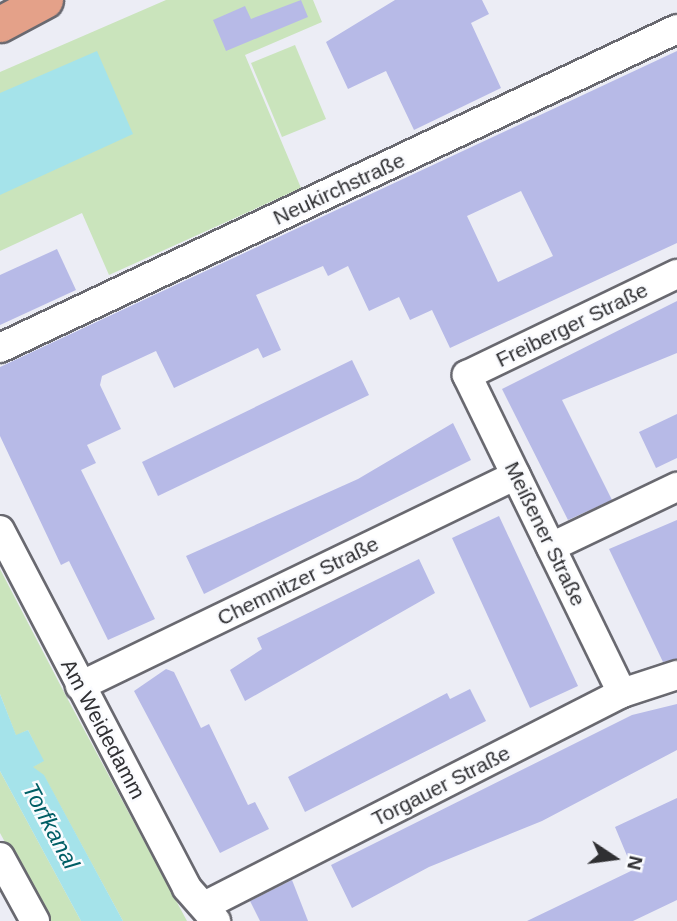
<!DOCTYPE html>
<html>
<head>
<meta charset="utf-8">
<style>
	body { margin:0 }
	#map { position:relative; width:677px; height:921px; overflow:hidden; background:#ecedf5; font-family:Helvetica,sans-serif }
	div>[style] { position:absolute }
	[style*='--x'] { left:calc(var(--x)*1px); top:calc(var(--y)*1px); width:calc(var(--w)*1px); rotate:calc(var(--a)*1deg) }
	.green>* { inset:0; background:#cae4bc }
	.water>* { inset:0; background:#a5e3ea }
	.building>* { inset:0; background:#b7bae7 }
	.roads { filter:drop-shadow(2px 0 #696970) drop-shadow(-2px 0 #696970) drop-shadow(0 2px #696970) drop-shadow(0 -2px #696970) }
	.minor>* { height:28px; margin:-14px; padding:0 14px; transform-origin:14px; border-radius:14px; background:#fff }
	.major>* { height:35px; margin:-17.5px; padding:0 17.5px; transform-origin:17.5px; border-radius:17.5px; background:#e4a189 }
	span { translate:-50% -50%; white-space:nowrap; text-align:center; line-height:1.15; -webkit-text-stroke:5px #fafbfe; paint-order:stroke }
	.street-label { font-size:21px; color:#2f2f32 }
	.water-label { font-size:23px; color:#005e65; font-style:italic }
	.north { position:absolute; left:579px; top:823px; width:70px; height:70px; -webkit-text-stroke:5px #fafbfe; paint-order:stroke; rotate:103deg; font-size:19px; font-weight:700; line-height:28px; text-align:center; color:#2f2f32 }
	.north::after { content:''; display:block; margin:auto; width:24px; height:32px; background:#2f2f32; clip-path:polygon(50% 0,100% 100%,50% 72%,0 100%) }
</style>
</head>
<body>
<div id="map">
	<div class="green">
		<i style="clip-path:polygon(166px 0,313px 0,322px 22px,245px 55px,301px 188px,109px 275px,82px 213px,0 251px,0 72px)"></i>
		<i style="clip-path:polygon(295px 45px,326px 119px,282px 137px,251px 63px)"></i>
		<i style="clip-path:polygon(0 569px,66px 696px,187px 921px,123px 921px,44px 776px,32px 767px,43px 761px,28px 730px,16px 736px,0 694px)"></i>
		<i style="clip-path:polygon(0 771px,81px 921px,48px 921px,0 833px)"></i>
	</div>
	<div class="water">
		<i style="clip-path:polygon(97px 51px,133px 134px,0 195px,0 93px)"></i>
		<i style="clip-path:polygon(0 694px,16px 735px,28px 730px,44px 761px,33px 767px,44px 775px,123px 921px,81px 921px,0 771px)"></i>
	</div>
	<div class="building">
		<i style="clip-path:polygon(301px 0,308px 17px,226px 51px,213px 20px,245px 6px,251px 19px)"></i>
		<i style="clip-path:polygon(395px 0,482px 0,489px 14px,471px 23px,501px 88px,414px 130px,386px 71px,348px 89px,326px 42px)"></i>
		<i style="clip-path:polygon(evenodd,677px 51px,677px 243px,450px 348px,432px 310px,410px 320px,399px 297px,369px 311px,348px 266px,328px 276px,323px 266px,256px 295px,281px 350px,263px 358px,258px 348px,174px 388px,156px 351px,102px 376px,100px 385px,121px 429px,87px 445px,96px 463px,81px 470px,155px 619px,108px 640px,69px 561px,61px 565px,0 436px,0 367px,677px 51px,521px 191px,553px 256px,498px 282px,467px 216px,521px 191px)"></i>
		<i style="clip-path:polygon(57px 249px,76px 290px,0 325px,0 275px)"></i>
		<i style="clip-path:polygon(677px 301px,677px 353px,562px 400px,612px 500px,568px 520px,502px 389px)"></i>
		<i style="clip-path:polygon(352px 360px,369px 395px,158px 496px,142px 462px)"></i>
		<i style="clip-path:polygon(677px 414px,677px 458px,656px 468px,639px 432px)"></i>
		<i style="clip-path:polygon(453px 423px,471px 460px,204px 594px,186px 556px,358px 479px)"></i>
		<i style="clip-path:polygon(499px 516px,578px 686px,530px 708px,452px 538px)"></i>
		<i style="clip-path:polygon(677px 520px,677px 659px,663px 662px,609px 549px)"></i>
		<i style="clip-path:polygon(419px 559px,435px 593px,245px 701px,230px 670px,262px 649px,257px 638px)"></i>
		<i style="clip-path:polygon(166px 669px,174px 672px,201px 728px,209px 724px,248px 805px,255px 802px,269px 829px,220px 853px,134px 691px)"></i>
		<i style="clip-path:polygon(470px 689px,486px 721px,305px 812px,288px 777px,447px 693px,450px 699px)"></i>
		<i style="clip-path:polygon(677px 704px,677px 750px,542px 821px,429px 867px,352px 908px,331px 865px,632px 715px)"></i>
		<i style="clip-path:polygon(677px 798px,677px 900px,633px 921px,527px 921px,633px 870px,615px 827px)"></i>
		<i style="clip-path:polygon(292px 880px,308px 921px,260px 921px,250px 901px)"></i>
	</div>
	<div class="roads">
		<div class="minor">
			<i style="--x:0;--y:348;--w:748;--a:-25.23"></i>
			<i style="--x:0;--y:530;--w:404;--a:62.4"></i>
			<i style="--x:187;--y:888;--w:44;--a:48.7"></i>
			<i style="--x:551;--y:547;--w:140;--a:-25.5"></i>
			<i style="--x:80;--y:686;--w:484;--a:-25.8"></i>
			<i style="--x:622;--y:693;--w:354;--a:-116"></i>
			<i style="--x:467;--y:375;--w:233;--a:-25.7"></i>
			<i style="--x:0;--y:857;--w:73;--a:61.3"></i>
			<i style="--x:208;--y:904;--w:465;--a:-27"></i>
			<i style="--x:622;--y:693;--w:58;--a:-18.1"></i>
		</div>
		<div class="major">
			<i style="--x:0;--y:24;--w:51;--a:-28.1"></i>
		</div>
	</div>
	<div class="street-label">
		<span style="left:339px;top:189px;rotate:-25deg">Neukirchstraße</span>
		<span style="left:572px;top:325px;rotate:-26deg">Freiberger Straße</span>
		<span style="left:545px;top:534px;rotate:64deg">Meißener Straße</span>
		<span style="left:298px;top:581px;rotate:-26deg">Chemnitzer Straße</span>
		<span style="left:103px;top:729px;rotate:62deg">Am Weidedamm</span>
		<span style="left:441px;top:786px;rotate:-27deg">Torgauer Straße</span>
	</div>
	<div class="water-label">
		<span style="left:51px;top:826px;rotate:62deg">Torfkanal</span>
	</div>
	<div class="north">N</div>
</div>
</body>
</html>
